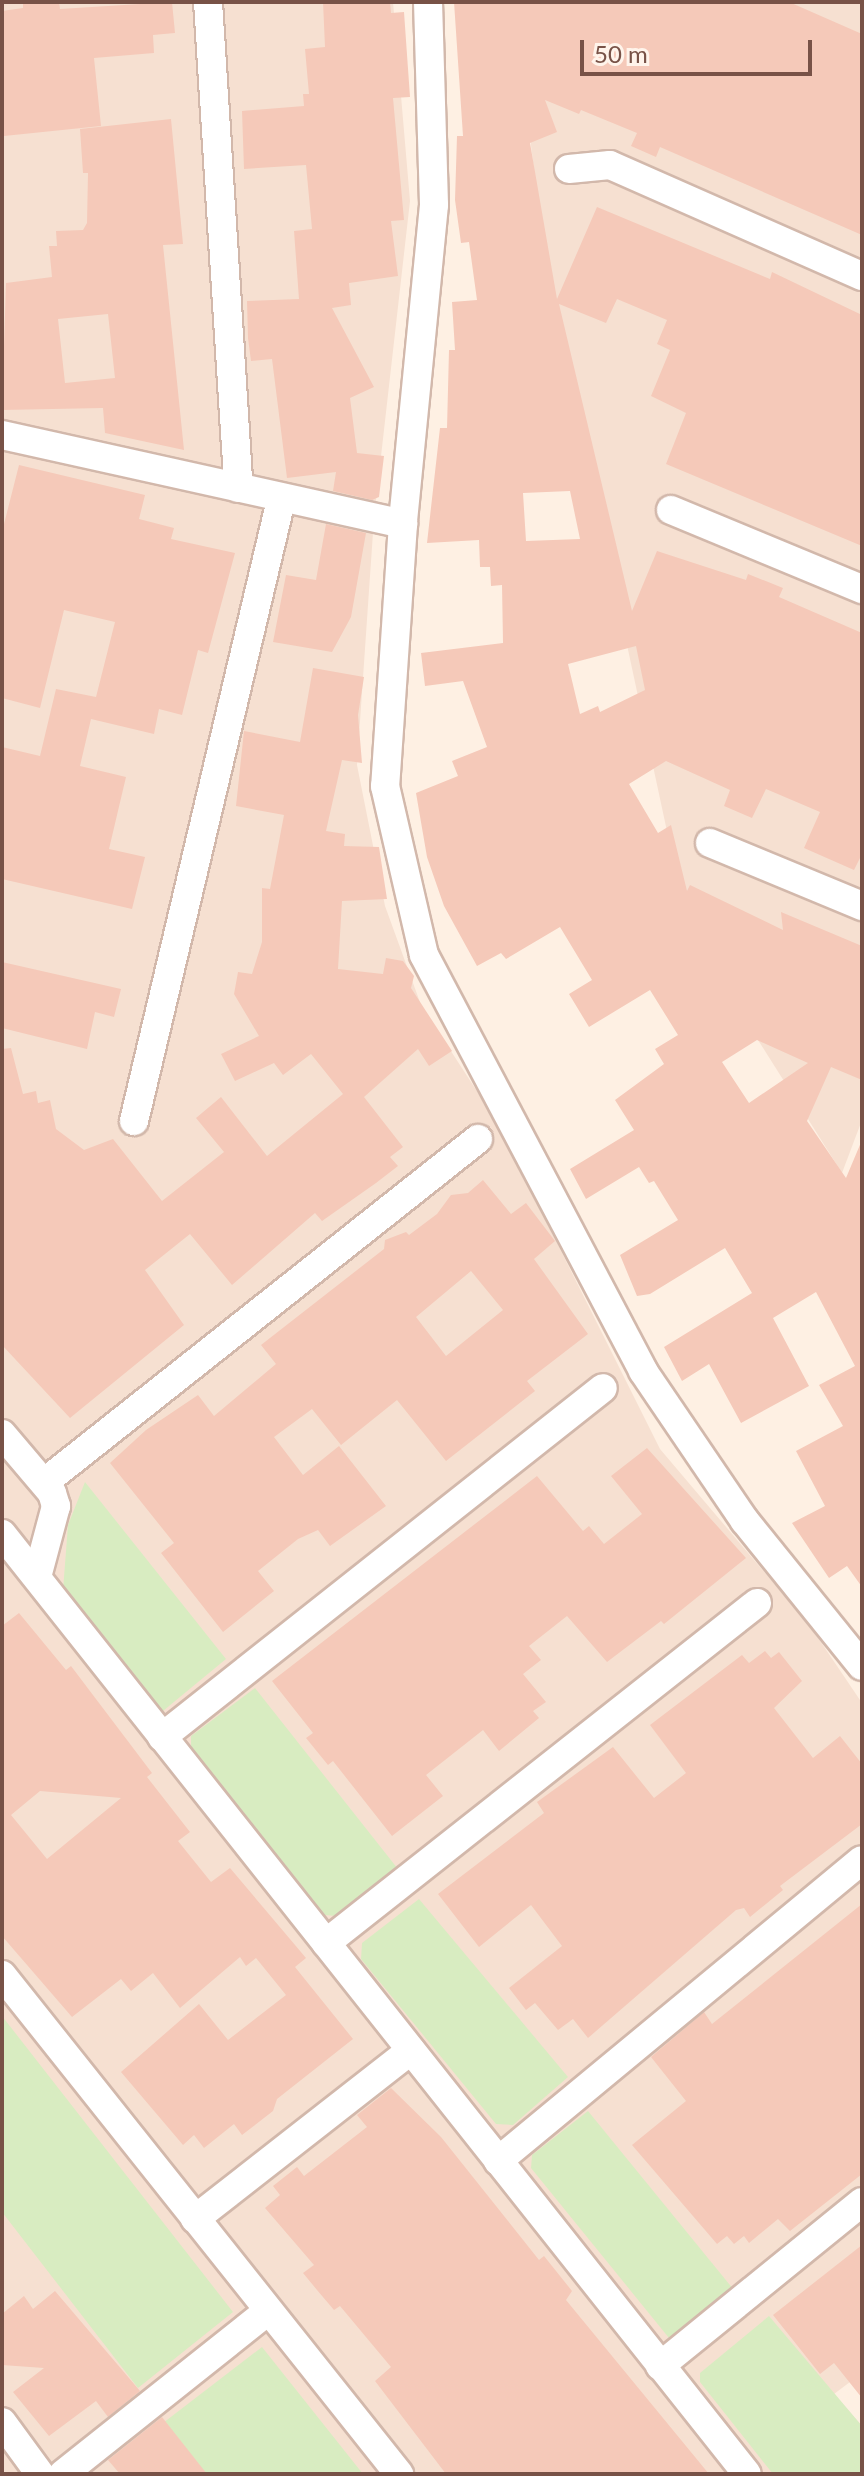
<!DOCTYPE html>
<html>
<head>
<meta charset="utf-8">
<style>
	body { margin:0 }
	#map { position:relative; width:864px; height:2476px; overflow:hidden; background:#fef0e3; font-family:Lato,sans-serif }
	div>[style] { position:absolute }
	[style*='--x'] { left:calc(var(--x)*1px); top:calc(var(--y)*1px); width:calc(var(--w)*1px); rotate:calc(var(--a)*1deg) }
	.residential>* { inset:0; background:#f6e0d1 }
	.green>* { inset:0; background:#d8ecc1 }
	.building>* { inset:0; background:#f5c9b9 }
	.roads { filter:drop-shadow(2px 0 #d2b8ab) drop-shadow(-2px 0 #d2b8ab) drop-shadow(0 2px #d2b8ab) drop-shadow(0 -2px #d2b8ab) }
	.minor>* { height:28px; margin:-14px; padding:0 14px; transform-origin:14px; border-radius:14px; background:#fff }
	span { translate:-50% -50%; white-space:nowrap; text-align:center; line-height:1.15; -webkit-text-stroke:6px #fff4eb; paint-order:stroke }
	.frame { position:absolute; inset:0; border:4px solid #785247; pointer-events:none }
	.scale { position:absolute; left:580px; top:40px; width:232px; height:36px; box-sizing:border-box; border:4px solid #785247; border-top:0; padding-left:10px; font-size:24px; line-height:28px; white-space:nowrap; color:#785247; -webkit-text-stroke:6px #fff4eb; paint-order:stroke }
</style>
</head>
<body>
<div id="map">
	<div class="residential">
		<i style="clip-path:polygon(2px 2px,393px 2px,410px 201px,374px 518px,357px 765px,385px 906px,421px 1005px,495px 1119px,660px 1449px,810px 1626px,862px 1703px,862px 2373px,834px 2394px,862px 2426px,862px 2474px,2px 2474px)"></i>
		<i style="clip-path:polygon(514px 2px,862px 2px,862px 1120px,842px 1173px,688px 929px,545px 263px)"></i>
	</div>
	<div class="green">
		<i style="clip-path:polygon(85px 1482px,226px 1659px,163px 1711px,63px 1590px,68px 1525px)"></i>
		<i style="clip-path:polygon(255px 1688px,398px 1869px,337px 1916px,324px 1915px,191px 1749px,191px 1736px)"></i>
		<i style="clip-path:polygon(419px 1899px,568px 2077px,513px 2125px,496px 2124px,361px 1959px,362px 1943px)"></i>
		<i style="clip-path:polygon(2px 2016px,233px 2312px,138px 2388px,2px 2212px)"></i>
		<i style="clip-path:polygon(588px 2111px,734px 2290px,681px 2335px,669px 2338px,531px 2168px,532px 2155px)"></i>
		<i style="clip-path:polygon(769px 2316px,862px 2426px,862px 2474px,773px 2474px,700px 2382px,700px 2373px)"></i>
		<i style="clip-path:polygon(262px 2347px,363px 2474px,204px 2474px,163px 2423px)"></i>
	</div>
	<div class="building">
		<i style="clip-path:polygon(23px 2px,59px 2px,60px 9px,172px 2px,175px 33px,153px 35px,154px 53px,94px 58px,101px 126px,4px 136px,2px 11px,23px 8px)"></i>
		<i style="clip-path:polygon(323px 2px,390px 2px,391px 13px,404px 12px,410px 97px,393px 98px,404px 220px,391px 221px,398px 276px,349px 283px,351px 305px,332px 308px,374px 387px,350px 398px,357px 453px,384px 456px,379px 497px,372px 500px,333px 491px,336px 472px,287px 478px,272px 359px,251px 361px,248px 338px,247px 301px,299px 299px,294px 231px,312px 229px,306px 165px,244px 169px,242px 111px,304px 106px,303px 94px,309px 94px,305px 49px,325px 47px)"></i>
		<i style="clip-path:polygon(evenodd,454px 2px,789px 2px,862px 34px,862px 235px,660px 147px,656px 157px,631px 146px,637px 133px,581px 110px,579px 114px,545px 100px,557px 132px,530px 143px,557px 299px,597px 207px,770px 279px,772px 272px,862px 315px,862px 546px,666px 464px,686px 413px,651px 396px,670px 350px,657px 344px,667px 320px,617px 299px,606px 323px,559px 304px,632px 611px,657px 551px,746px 580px,748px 574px,783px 588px,779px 597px,862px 633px,862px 854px,854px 870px,804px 848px,820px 812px,766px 789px,752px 818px,724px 806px,730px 790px,666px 761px,629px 784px,658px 833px,671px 825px,687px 891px,690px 885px,783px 930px,781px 912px,862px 946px,862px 1080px,831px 1067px,807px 1121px,846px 1178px,862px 1140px,862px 1587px,847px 1566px,829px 1578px,792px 1523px,825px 1506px,796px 1451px,843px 1426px,819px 1385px,855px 1366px,816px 1292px,773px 1318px,809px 1386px,741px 1423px,709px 1364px,682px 1381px,664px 1347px,752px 1293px,725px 1248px,650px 1294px,637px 1296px,620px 1255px,678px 1220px,654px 1181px,649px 1183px,639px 1167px,586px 1199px,570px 1169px,634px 1130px,615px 1100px,664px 1064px,655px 1049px,678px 1035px,650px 990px,589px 1027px,569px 994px,592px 980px,560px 927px,506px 959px,501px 953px,477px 966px,444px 906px,427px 857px,416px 793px,458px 776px,452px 761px,487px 747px,463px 681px,425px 686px,421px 653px,503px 643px,502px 585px,491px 586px,490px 567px,480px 567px,479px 540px,427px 543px,440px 428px,447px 428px,449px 350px,455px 350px,452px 302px,477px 300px,469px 242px,461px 243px,455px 200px,457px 136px,463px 136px,454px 2px,570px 491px,580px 539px,526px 541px,523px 493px,570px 491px,454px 2px,636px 646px,645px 690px,600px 712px,598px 706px,580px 714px,568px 664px,636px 646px,454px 2px,757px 1040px,808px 1063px,749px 1103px,722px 1062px,757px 1040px)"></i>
		<i style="clip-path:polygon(evenodd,171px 119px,183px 244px,163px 245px,184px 450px,105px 433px,103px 408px,2px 410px,6px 283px,52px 277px,49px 246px,57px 246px,56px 231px,83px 230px,87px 223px,88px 173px,83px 173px,80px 129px,171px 119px,108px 314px,115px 378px,65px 383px,58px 319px,108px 314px)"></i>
		<i style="clip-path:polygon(19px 465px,145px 495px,139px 519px,174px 528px,171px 539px,235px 553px,208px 653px,198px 650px,182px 715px,159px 709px,154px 734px,91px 719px,80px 766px,126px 777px,109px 849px,145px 857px,132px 909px,2px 879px,2px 747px,40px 756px,56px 689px,96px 697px,115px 622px,64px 610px,40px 708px,2px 698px,2px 532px)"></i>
		<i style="clip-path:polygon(326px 524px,366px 533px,351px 617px,332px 652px,273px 642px,286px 575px,316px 580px)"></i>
		<i style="clip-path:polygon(313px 668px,364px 677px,358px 715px,362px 763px,342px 760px,326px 831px,345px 834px,344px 846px,379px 847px,387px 899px,342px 901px,338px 969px,383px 974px,386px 958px,403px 961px,414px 976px,411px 988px,452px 1051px,429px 1066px,418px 1049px,364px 1097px,403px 1147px,390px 1157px,398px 1166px,376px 1183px,322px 1221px,315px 1213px,232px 1285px,190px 1234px,145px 1270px,184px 1325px,70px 1418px,2px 1345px,2px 1049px,11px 1048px,23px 1094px,36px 1091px,38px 1103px,50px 1100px,56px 1129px,84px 1150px,113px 1139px,162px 1201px,224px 1152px,196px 1118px,221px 1097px,267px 1156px,343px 1094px,311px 1054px,283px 1075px,274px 1063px,235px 1081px,221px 1054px,259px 1036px,234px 994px,238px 972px,252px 974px,262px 942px,262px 888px,270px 889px,284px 815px,236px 806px,244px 731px,300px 742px)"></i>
		<i style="clip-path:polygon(2px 962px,121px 989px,114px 1017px,95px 1012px,87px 1049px,2px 1028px)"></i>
		<i style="clip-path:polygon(evenodd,483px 1180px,511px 1214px,526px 1203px,555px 1241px,534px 1259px,588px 1334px,527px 1381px,535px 1391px,446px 1461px,397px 1400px,341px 1445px,312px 1409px,274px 1437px,303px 1475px,339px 1446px,386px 1506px,330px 1546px,318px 1530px,298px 1539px,258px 1571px,274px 1591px,223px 1632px,161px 1553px,174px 1543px,110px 1463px,146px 1430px,198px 1395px,214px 1416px,276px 1364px,261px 1345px,384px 1249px,385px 1240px,406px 1232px,409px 1235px,437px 1214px,451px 1195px,468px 1193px,483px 1180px,471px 1271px,503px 1310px,446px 1356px,416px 1317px,471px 1271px)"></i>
		<i style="clip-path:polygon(647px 1448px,746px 1558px,664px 1624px,661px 1621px,607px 1662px,567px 1616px,529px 1646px,541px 1660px,523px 1674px,546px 1702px,533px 1711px,539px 1718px,499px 1751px,483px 1730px,426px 1775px,443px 1796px,392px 1836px,333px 1761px,328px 1765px,306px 1738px,313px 1733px,272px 1681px,537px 1476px,583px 1531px,589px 1526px,604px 1544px,642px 1514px,611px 1476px)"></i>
		<i style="clip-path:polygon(evenodd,19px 1613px,66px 1670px,71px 1666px,152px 1773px,147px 1777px,190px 1832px,178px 1841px,211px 1882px,230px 1868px,306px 1958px,295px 1967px,353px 2039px,277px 2099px,273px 2111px,242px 2135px,234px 2124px,204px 2148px,194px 2135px,183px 2145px,121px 2072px,199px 2004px,228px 2040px,286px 1995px,256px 1958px,246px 1966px,240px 1957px,180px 2008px,153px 1973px,131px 1991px,121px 1979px,72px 2017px,2px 1936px,2px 1626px,19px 1613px,40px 1791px,121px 1798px,47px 1859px,11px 1815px,40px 1791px)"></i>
		<i style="clip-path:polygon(765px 1651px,771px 1658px,779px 1652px,802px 1681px,774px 1708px,813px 1758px,840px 1736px,862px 1764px,862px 1824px,780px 1886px,783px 1890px,750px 1917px,744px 1908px,736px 1910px,588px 2038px,573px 2019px,558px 2030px,535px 2003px,526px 2010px,509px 1988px,562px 1946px,531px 1905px,479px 1947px,438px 1894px,544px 1813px,537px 1802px,613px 1747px,654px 1798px,686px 1773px,650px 1725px,742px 1655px,749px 1663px)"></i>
		<i style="clip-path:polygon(862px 1904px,862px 2174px,790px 2231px,778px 2219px,749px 2243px,744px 2236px,734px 2244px,727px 2236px,717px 2244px,632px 2145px,686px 2101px,651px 2057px,704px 2012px,712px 2024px)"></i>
		<i style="clip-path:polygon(391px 2088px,441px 2137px,539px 2260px,544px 2256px,572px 2291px,566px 2300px,709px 2474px,446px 2474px,375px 2381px,391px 2367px,340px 2306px,334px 2310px,317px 2290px,303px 2273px,314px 2265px,265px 2208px,280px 2195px,273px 2186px,297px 2167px,304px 2176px,367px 2127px,357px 2115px)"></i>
		<i style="clip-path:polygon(862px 2245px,862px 2398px,834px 2363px,820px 2374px,773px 2315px)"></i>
		<i style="clip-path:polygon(55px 2291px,140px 2391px,108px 2417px,96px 2401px,49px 2436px,13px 2392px,44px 2368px,2px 2365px,2px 2314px,24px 2296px,33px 2309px)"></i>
		<i style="clip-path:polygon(162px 2417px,207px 2474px,120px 2474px,108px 2460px)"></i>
	</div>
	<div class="roads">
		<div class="minor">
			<i style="--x:208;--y:2;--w:487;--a:86.4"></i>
			<i style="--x:428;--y:2;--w:203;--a:88.3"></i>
			<i style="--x:434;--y:205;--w:321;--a:95.6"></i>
			<i style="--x:403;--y:524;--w:263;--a:93.9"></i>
			<i style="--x:385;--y:786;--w:173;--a:77"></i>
			<i style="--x:424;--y:955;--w:470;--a:62.2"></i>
			<i style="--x:643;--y:1371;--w:181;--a:55.8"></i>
			<i style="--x:745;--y:1521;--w:186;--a:51.1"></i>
			<i style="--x:569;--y:169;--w:41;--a:-5.6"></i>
			<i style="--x:610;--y:165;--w:275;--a:23.8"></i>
			<i style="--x:2;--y:435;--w:411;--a:12.5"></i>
			<i style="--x:671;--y:510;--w:207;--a:22.5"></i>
			<i style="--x:710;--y:843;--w:165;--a:22.5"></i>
			<i style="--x:134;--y:1121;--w:638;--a:-76.68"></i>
			<i style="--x:2;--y:1434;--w:77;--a:49.7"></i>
			<i style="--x:52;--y:1493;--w:14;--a:73"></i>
			<i style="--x:56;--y:1506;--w:73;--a:105"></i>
			<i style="--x:46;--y:1481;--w:551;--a:-38.37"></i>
			<i style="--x:2;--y:1534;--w:1199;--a:51.6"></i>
			<i style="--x:162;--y:1737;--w:562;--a:-38.36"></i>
			<i style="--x:326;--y:1943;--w:549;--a:-38.27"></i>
			<i style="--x:2;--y:1975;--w:638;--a:51.49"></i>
			<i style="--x:498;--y:2161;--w:472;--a:-39.6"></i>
			<i style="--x:195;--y:2219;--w:274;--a:-38"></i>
			<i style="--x:660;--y:2366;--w:260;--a:-39.1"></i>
			<i style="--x:2;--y:2422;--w:64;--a:53.8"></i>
			<i style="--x:63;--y:2474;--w:262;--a:-38.5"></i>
		</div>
	</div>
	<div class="frame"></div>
	<div class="scale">50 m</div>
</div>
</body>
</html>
